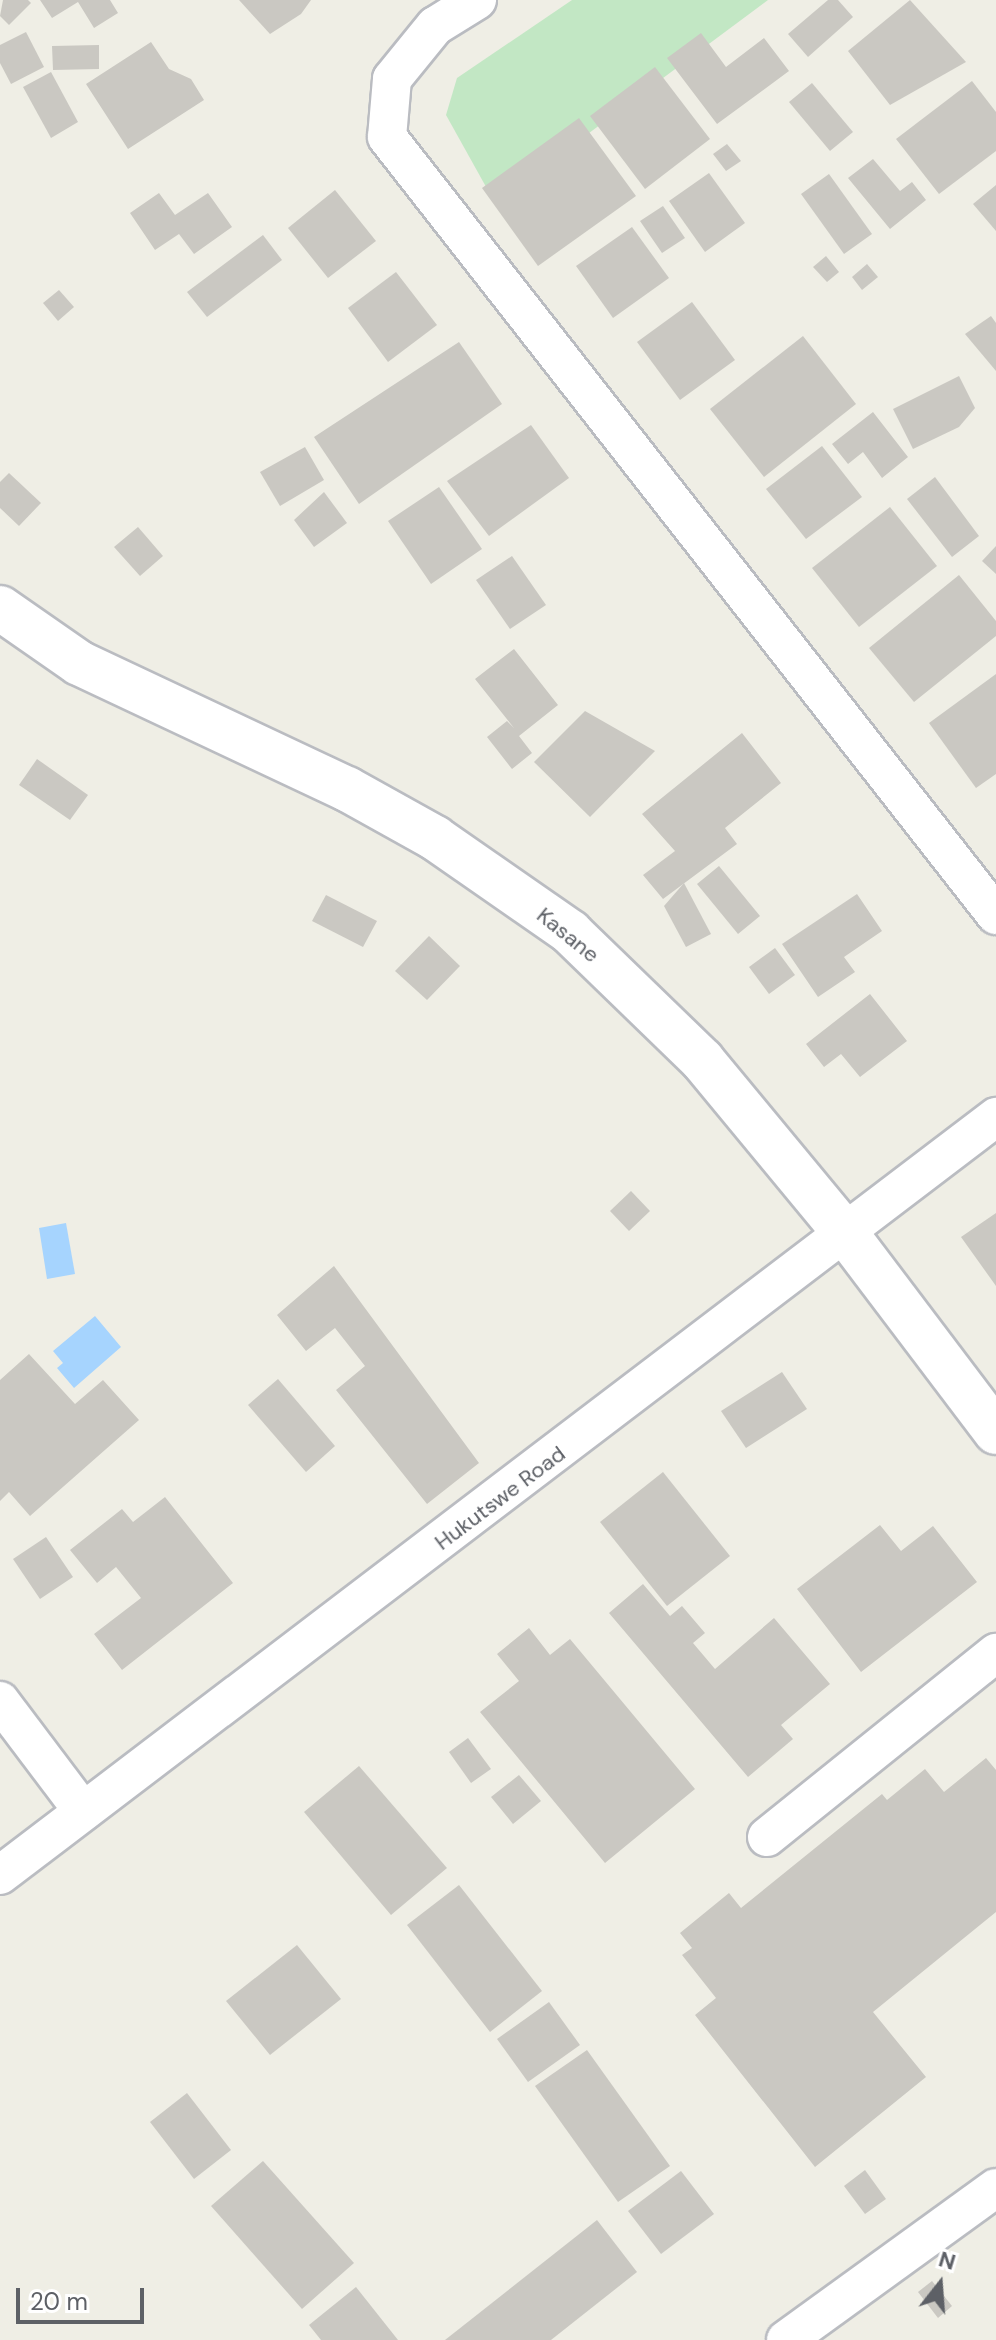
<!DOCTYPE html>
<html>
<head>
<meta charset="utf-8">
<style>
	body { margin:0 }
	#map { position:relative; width:996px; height:2340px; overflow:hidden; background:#efeee5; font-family:"DM Sans",sans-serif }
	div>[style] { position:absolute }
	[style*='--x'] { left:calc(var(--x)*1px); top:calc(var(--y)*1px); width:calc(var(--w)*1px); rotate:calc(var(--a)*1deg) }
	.green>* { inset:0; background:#c2e7c4 }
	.water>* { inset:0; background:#a6d4fe }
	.building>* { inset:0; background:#cac8c2 }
	.roads { filter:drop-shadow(2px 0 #babcc1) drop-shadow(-2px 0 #babcc1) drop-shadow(0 2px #babcc1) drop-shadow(0 -2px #babcc1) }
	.street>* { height:38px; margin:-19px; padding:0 19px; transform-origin:19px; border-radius:19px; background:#fff }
	.secondary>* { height:44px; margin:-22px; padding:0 22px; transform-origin:22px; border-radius:22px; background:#fff }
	span { translate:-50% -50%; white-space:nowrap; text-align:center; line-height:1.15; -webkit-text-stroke:6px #fff; paint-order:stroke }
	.street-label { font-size:22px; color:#5d6066 }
	.north { position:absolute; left:900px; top:2244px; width:80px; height:80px; -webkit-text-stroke:6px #fff; paint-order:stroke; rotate:17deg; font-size:22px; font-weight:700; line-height:32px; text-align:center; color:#5d6066 }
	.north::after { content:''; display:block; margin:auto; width:28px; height:36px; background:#5d6066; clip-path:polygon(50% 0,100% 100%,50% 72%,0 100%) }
	.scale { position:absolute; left:16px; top:2288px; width:128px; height:36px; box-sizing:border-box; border:4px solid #5d6066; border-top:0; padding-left:10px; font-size:24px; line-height:28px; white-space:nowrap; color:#5d6066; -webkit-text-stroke:6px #fff; paint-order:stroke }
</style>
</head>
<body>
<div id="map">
	<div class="green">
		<i style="clip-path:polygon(572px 0,768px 0,495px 203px,446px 115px,457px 78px)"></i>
	</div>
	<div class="water">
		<i style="clip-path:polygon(66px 1223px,75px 1274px,47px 1279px,39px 1228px)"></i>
		<i style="clip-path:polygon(95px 1316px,121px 1347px,74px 1388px,57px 1368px,63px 1363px,53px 1351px)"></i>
	</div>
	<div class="building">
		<i style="clip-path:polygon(3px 0,28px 0,31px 3px,9px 25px,0 16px)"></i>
		<i style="clip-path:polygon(40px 0,110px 0,118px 13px,94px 28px,78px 2px,52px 18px)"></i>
		<i style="clip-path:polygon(239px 0,311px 0,301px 14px,270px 34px)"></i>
		<i style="clip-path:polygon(828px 0,838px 0,853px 17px,808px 57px,788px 34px)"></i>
		<i style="clip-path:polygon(910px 0,966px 62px,890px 105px,848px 51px)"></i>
		<i style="clip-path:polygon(26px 32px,44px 67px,11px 84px,0 63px,0 45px)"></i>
		<i style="clip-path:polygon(701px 33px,726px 67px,764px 38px,789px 71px,717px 124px,667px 58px)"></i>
		<i style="clip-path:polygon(151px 42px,169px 69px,191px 79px,204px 100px,128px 149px,86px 84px)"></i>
		<i style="clip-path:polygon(99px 45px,99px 69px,53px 70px,52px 46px)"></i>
		<i style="clip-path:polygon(655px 67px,710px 139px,645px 189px,590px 116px)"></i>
		<i style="clip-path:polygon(51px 72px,78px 122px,51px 138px,23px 87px)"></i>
		<i style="clip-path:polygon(972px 81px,996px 112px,996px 151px,939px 194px,896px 139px)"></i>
		<i style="clip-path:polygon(812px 83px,853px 132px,830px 151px,789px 102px)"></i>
		<i style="clip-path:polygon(579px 118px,636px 196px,538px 266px,482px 188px)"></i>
		<i style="clip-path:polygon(727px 144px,741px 161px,726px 171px,713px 154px)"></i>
		<i style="clip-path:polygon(873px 159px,900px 191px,912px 182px,926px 200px,890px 229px,848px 178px)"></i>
		<i style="clip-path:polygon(709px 173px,745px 223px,705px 252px,669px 201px)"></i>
		<i style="clip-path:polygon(829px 174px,872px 234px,844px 254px,801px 194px)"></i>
		<i style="clip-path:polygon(996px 185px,996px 231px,973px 204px)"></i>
		<i style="clip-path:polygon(335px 190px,376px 241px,328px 278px,288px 228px)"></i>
		<i style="clip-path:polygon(159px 193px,175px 215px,208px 193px,232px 227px,194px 254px,179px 234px,155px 250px,130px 213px)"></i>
		<i style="clip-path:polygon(663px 206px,685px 238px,662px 253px,640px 221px)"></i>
		<i style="clip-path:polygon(632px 227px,669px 278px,613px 318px,576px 266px)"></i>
		<i style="clip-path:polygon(263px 235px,282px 260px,207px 317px,187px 292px)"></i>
		<i style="clip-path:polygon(826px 256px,839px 272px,827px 282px,813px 267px)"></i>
		<i style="clip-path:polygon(867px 264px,878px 277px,862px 290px,852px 277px)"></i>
		<i style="clip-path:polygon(396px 272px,437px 325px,388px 362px,348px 308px)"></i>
		<i style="clip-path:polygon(59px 290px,74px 307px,58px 321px,43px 303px)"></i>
		<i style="clip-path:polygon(692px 302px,735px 360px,680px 400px,637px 342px)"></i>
		<i style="clip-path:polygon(991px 316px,996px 323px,996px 371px,965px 334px)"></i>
		<i style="clip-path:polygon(803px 336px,856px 404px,764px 477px,710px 409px)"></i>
		<i style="clip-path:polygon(459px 342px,502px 404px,359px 504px,314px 437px)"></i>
		<i style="clip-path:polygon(959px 376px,975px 408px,959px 427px,913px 449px,893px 409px)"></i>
		<i style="clip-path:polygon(873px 412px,908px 457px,882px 478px,863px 452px,848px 464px,832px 444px)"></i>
		<i style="clip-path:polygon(531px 425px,569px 478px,489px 536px,447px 481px)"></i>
		<i style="clip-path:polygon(822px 446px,862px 497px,806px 539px,766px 489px)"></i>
		<i style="clip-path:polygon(305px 447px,324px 480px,280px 506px,260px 472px)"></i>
		<i style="clip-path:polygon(9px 473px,41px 503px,19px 526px,0 508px,0 482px)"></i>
		<i style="clip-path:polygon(935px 477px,979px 536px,952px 557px,907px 499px)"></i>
		<i style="clip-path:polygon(439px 487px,482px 549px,431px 584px,388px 521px)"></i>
		<i style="clip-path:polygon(324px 492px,347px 523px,314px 547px,294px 520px)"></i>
		<i style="clip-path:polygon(890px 507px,937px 566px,859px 627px,812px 568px)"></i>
		<i style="clip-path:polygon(138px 527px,163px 556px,140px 576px,114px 547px)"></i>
		<i style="clip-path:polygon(996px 546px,996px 574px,982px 561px)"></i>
		<i style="clip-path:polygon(512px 556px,546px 605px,510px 629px,476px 580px)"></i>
		<i style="clip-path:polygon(959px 575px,996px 621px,996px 636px,914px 702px,869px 648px)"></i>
		<i style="clip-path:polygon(514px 649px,558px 705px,519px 736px,532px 753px,512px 769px,487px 737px,507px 721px,514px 728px,475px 679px)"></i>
		<i style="clip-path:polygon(996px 674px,996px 774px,976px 788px,929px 723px)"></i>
		<i style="clip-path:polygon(585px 711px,655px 751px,590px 817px,534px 762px)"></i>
		<i style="clip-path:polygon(742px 733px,781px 783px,725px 828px,737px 844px,663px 899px,643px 875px,675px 851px,642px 814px)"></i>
		<i style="clip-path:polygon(37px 759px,88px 795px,70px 820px,19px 785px)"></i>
		<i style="clip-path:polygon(719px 866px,760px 916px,738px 934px,697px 884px)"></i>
		<i style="clip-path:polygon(684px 883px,711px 934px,686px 947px,664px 906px)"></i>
		<i style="clip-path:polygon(857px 894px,882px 931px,844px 957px,855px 972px,818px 997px,782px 944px)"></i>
		<i style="clip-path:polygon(326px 895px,377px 921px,363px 947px,312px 921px)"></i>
		<i style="clip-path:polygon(429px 936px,460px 966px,427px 1000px,395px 971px)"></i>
		<i style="clip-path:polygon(775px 948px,795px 975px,769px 994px,749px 967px)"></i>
		<i style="clip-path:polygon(870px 994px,907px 1041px,860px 1077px,841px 1054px,824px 1067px,806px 1044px)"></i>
		<i style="clip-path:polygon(631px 1191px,650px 1211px,629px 1231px,610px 1211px)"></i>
		<i style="clip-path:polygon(996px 1213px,996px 1286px,961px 1237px)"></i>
		<i style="clip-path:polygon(334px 1266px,479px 1463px,427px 1504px,336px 1390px,365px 1366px,335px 1328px,306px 1351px,277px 1315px)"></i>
		<i style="clip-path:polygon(29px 1354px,75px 1404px,103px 1380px,139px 1420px,30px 1516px,9px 1492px,0 1501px,0 1380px)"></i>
		<i style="clip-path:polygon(782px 1372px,807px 1409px,746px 1448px,721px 1411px)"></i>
		<i style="clip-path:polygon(278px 1379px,335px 1446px,306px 1472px,248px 1405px)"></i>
		<i style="clip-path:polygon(663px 1472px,730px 1556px,667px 1606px,600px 1522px)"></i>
		<i style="clip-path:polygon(165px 1497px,233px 1583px,122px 1670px,94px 1634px,141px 1598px,116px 1567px,97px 1583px,70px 1550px,122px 1509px,133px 1522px)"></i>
		<i style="clip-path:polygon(880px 1525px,901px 1551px,933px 1526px,977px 1582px,861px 1672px,797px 1589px)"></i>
		<i style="clip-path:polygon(46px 1537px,73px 1577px,40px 1599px,13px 1559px)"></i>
		<i style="clip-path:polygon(643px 1584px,670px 1616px,682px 1606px,705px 1633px,693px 1643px,715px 1669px,774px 1618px,830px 1684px,781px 1725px,793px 1739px,748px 1777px,609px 1613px)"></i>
		<i style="clip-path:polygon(529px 1628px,550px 1655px,570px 1639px,695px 1789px,605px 1863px,480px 1712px,519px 1681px,497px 1654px)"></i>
		<i style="clip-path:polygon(468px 1738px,491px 1769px,471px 1783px,449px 1752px)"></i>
		<i style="clip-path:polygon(986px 1758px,996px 1770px,996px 1912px,873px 2012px,926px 2077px,815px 2167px,695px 2015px,716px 1998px,682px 1955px,692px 1948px,680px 1933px,729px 1893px,741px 1908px,882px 1794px,887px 1800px,925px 1769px,944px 1792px)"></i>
		<i style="clip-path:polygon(359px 1766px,447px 1868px,391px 1915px,304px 1812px)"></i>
		<i style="clip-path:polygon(519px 1775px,541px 1801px,513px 1824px,491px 1797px)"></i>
		<i style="clip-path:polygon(459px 1885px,542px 1991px,490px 2032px,407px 1925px)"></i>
		<i style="clip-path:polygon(297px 1945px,341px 1999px,270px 2055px,226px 2001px)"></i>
		<i style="clip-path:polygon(549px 2002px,580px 2045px,528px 2082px,497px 2039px)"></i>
		<i style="clip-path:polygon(587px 2050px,670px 2166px,618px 2202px,535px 2086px)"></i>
		<i style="clip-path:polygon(187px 2093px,231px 2150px,194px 2179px,150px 2122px)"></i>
		<i style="clip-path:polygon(263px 2161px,354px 2263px,302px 2309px,211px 2206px)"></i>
		<i style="clip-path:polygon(865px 2170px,886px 2199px,865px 2214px,844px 2186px)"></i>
		<i style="clip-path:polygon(681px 2171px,714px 2214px,661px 2254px,628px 2211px)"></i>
		<i style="clip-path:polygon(597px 2220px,637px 2272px,551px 2340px,445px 2340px)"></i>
		<i style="clip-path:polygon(932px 2281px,952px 2306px,938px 2318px,918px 2292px)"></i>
		<i style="clip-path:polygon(356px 2287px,398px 2340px,321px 2340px,309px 2325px)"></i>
	</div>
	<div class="roads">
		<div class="street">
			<i style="--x:477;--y:0;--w:49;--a:148.2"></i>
			<i style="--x:435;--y:26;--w:68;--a:129.1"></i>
			<i style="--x:392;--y:79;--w:58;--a:94.9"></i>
			<i style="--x:387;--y:137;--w:988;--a:51.95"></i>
			<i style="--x:0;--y:1701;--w:138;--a:53"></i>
			<i style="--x:767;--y:1837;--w:294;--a:-38.8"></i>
			<i style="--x:0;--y:1875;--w:1252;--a:-37.27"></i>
			<i style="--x:786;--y:2340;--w:259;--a:-35.9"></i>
		</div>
		<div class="secondary">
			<i style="--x:0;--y:608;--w:96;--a:34.8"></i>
			<i style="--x:79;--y:663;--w:296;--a:25.2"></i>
			<i style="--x:347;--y:789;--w:101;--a:29.1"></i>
			<i style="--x:435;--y:838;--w:165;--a:34.8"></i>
			<i style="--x:570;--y:932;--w:184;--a:44.1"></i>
			<i style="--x:702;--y:1060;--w:227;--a:50.4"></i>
			<i style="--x:847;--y:1235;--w:247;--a:52.9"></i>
		</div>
	</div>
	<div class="street-label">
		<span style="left:568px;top:935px;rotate:39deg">Kasane</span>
		<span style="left:500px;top:1498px;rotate:-37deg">Hukutswe Road</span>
	</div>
	<div class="north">N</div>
	<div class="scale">20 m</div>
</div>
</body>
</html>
